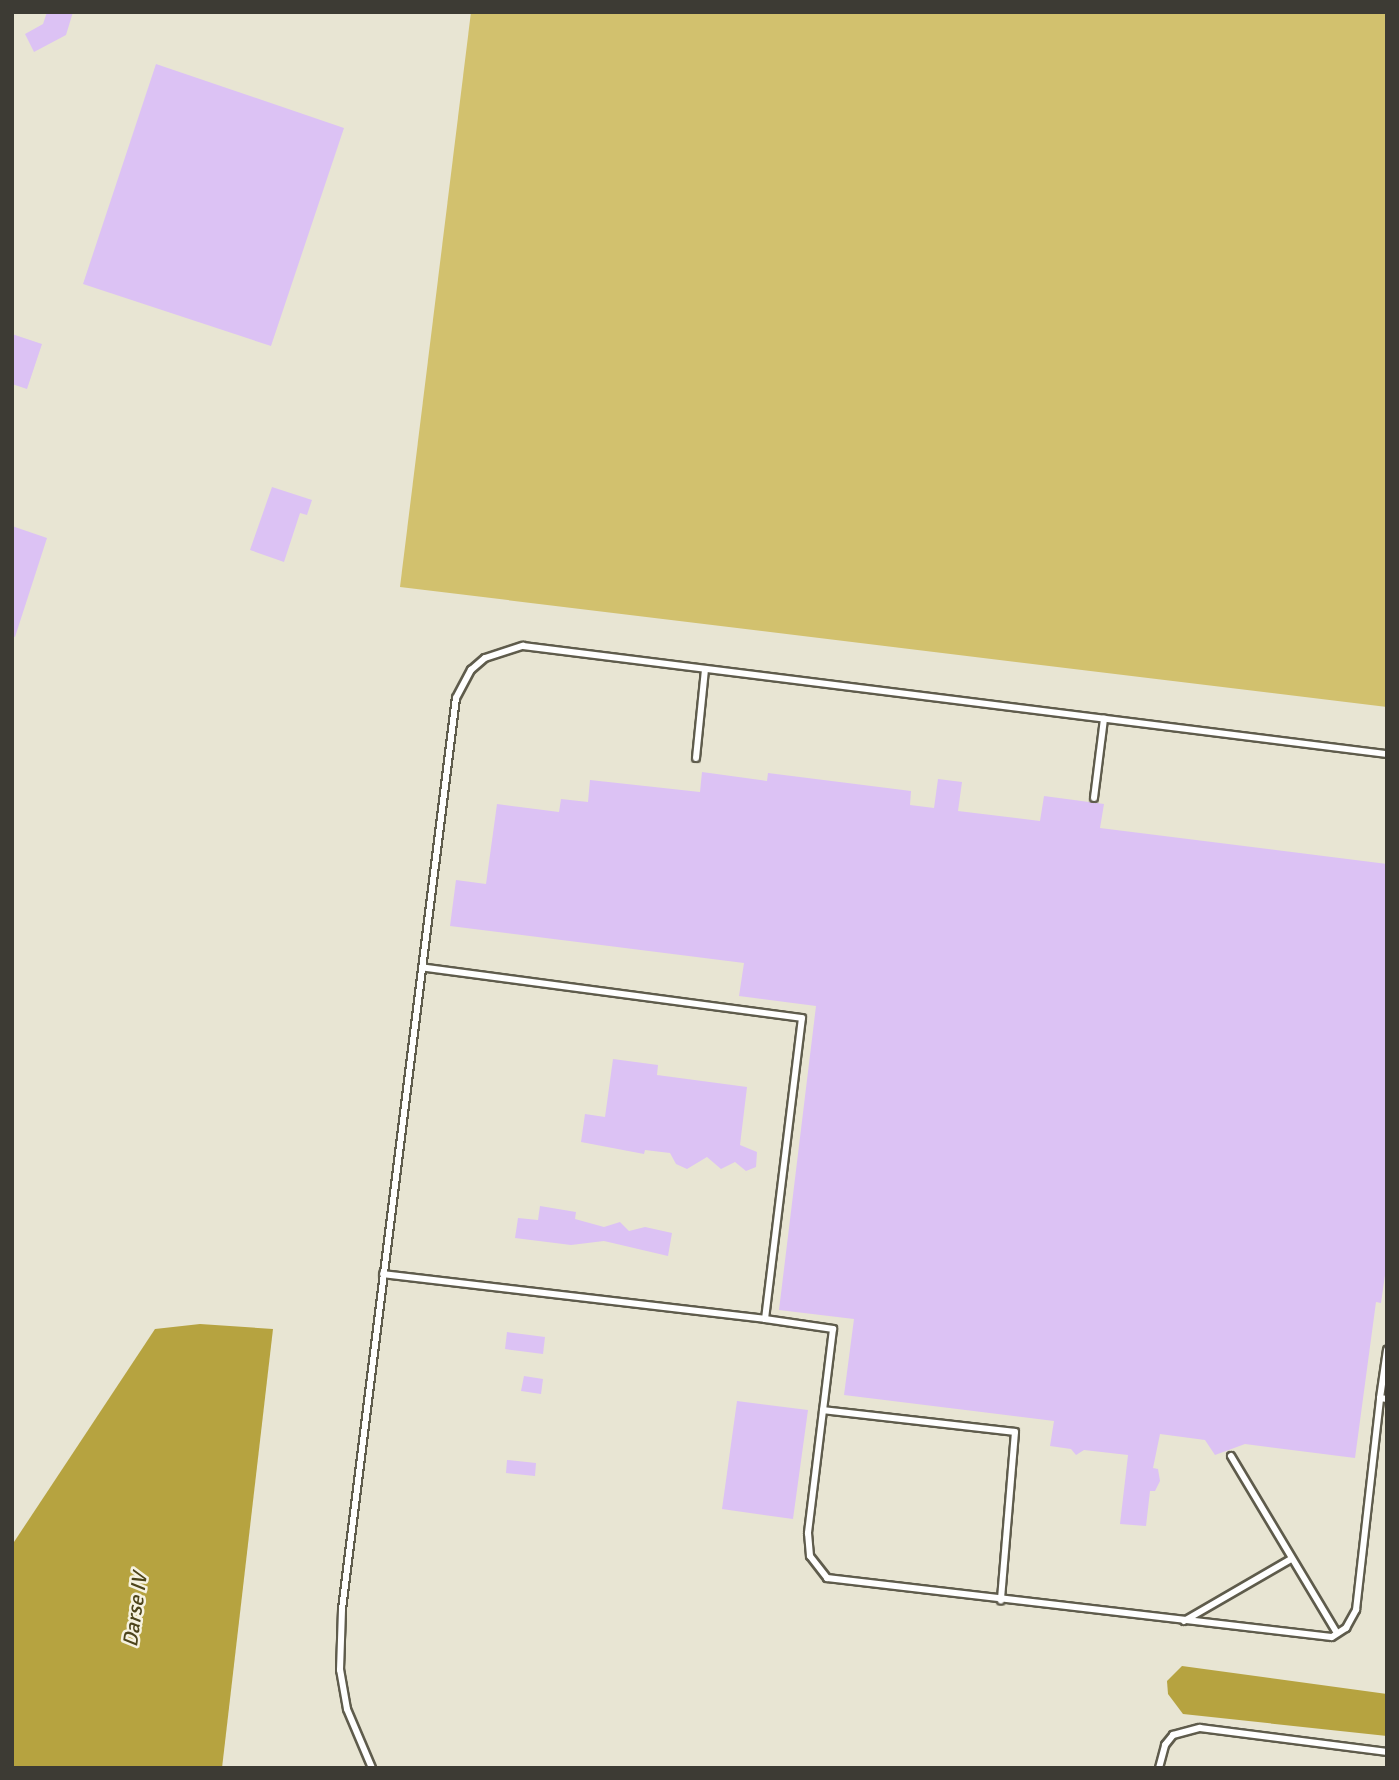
<!DOCTYPE html>
<html>
<head>
<meta charset="utf-8">
<style>
	body { margin:0 }
	#map { position:relative; width:1399px; height:1780px; overflow:hidden; background:#e8e5d3; font-family:Signika,sans-serif }
	div>[style] { position:absolute }
	[style*='--x'] { left:calc(var(--x)*1px); top:calc(var(--y)*1px); width:calc(var(--w)*1px); rotate:calc(var(--a)*1deg) }
	.green>* { inset:0; background:#d2c16e }
	.water>* { inset:0; background:#b6a340 }
	.building>* { inset:0; background:#dcc2f4 }
	.roads { filter:drop-shadow(2px 0 #5f5c4c) drop-shadow(-2px 0 #5f5c4c) drop-shadow(0 2px #5f5c4c) drop-shadow(0 -2px #5f5c4c) }
	.lane>* { height:6px; margin:-3px; padding:0 3px; transform-origin:3px; border-radius:3px; background:#fff }
	span { translate:-50% -50%; white-space:nowrap; text-align:center; line-height:1.15; -webkit-text-stroke:5px #f6f2e0; paint-order:stroke }
	.water-label { font-size:21px; color:#4d441b; font-style:italic }
	.frame { position:absolute; inset:0; border:14px solid #3d3b34; pointer-events:none }
</style>
</head>
<body>
<div id="map">
	<div class="green">
		<i style="clip-path:polygon(471px 12px,1387px 12px,1387px 707px,400px 587px)"></i>
	</div>
	<div class="water">
		<i style="clip-path:polygon(200px 1324px,273px 1329px,222px 1768px,12px 1768px,12px 1545px,155px 1329px)"></i>
		<i style="clip-path:polygon(1182px 1666px,1387px 1694px,1387px 1736px,1183px 1714px,1168px 1694px,1167px 1681px)"></i>
	</div>
	<div class="building">
		<i style="clip-path:polygon(47px 12px,73px 12px,66px 35px,34px 52px,25px 34px,43px 24px)"></i>
		<i style="clip-path:polygon(156px 64px,344px 128px,271px 346px,83px 284px)"></i>
		<i style="clip-path:polygon(12px 334px,42px 344px,27px 389px,12px 384px)"></i>
		<i style="clip-path:polygon(272px 487px,312px 500px,307px 515px,300px 513px,284px 562px,250px 550px)"></i>
		<i style="clip-path:polygon(12px 526px,47px 538px,15px 637px,12px 636px)"></i>
		<i style="clip-path:polygon(702px 772px,767px 781px,768px 773px,911px 791px,910px 805px,934px 808px,938px 779px,962px 782px,958px 811px,1040px 821px,1044px 796px,1104px 804px,1100px 828px,1387px 864px,1387px 1261px,1381px 1303px,1376px 1302px,1355px 1458px,1245px 1444px,1215px 1455px,1205px 1440px,1160px 1434px,1153px 1468px,1158px 1469px,1160px 1481px,1155px 1491px,1150px 1491px,1146px 1526px,1120px 1524px,1128px 1455px,1084px 1450px,1076px 1455px,1071px 1449px,1050px 1446px,1054px 1421px,844px 1395px,854px 1319px,779px 1310px,816px 1006px,739px 996px,744px 963px,450px 926px,456px 880px,486px 884px,497px 804px,559px 812px,561px 799px,588px 802px,590px 780px,700px 792px)"></i>
		<i style="clip-path:polygon(613px 1059px,658px 1065px,657px 1075px,747px 1087px,740px 1145px,757px 1152px,756px 1167px,746px 1171px,735px 1162px,721px 1169px,707px 1157px,687px 1169px,676px 1164px,670px 1153px,645px 1150px,644px 1154px,581px 1142px,585px 1114px,605px 1117px)"></i>
		<i style="clip-path:polygon(540px 1206px,576px 1212px,575px 1219px,604px 1227px,620px 1222px,629px 1231px,645px 1227px,672px 1233px,668px 1256px,604px 1241px,571px 1245px,515px 1238px,518px 1218px,538px 1220px)"></i>
		<i style="clip-path:polygon(507px 1332px,545px 1337px,543px 1354px,505px 1349px)"></i>
		<i style="clip-path:polygon(524px 1376px,543px 1379px,541px 1394px,521px 1391px)"></i>
		<i style="clip-path:polygon(737px 1401px,808px 1410px,793px 1519px,722px 1509px)"></i>
		<i style="clip-path:polygon(507px 1460px,536px 1463px,535px 1476px,506px 1473px)"></i>
	</div>
	<div class="roads">
		<div class="lane">
			<i style="--x:696;--y:758;--w:89;--a:-84.2"></i>
			<i style="--x:1094;--y:798;--w:80;--a:-82.8"></i>
			<i style="--x:383;--y:1274;--w:385;--a:6.7"></i>
			<i style="--x:765;--y:1319;--w:303;--a:-83"></i>
			<i style="--x:802;--y:1018;--w:383;--a:-172.4"></i>
			<i style="--x:765;--y:1319;--w:69;--a:8.4"></i>
			<i style="--x:833;--y:1329;--w:206;--a:97"></i>
			<i style="--x:808;--y:1533;--w:23;--a:85"></i>
			<i style="--x:810;--y:1556;--w:28;--a:52"></i>
			<i style="--x:827;--y:1578;--w:508;--a:6.66"></i>
			<i style="--x:1332;--y:1637;--w:17;--a:-33"></i>
			<i style="--x:1346;--y:1628;--w:21;--a:-61"></i>
			<i style="--x:1356;--y:1610;--w:213;--a:-83.5"></i>
			<i style="--x:1380;--y:1398;--w:7;--a:8"></i>
			<i style="--x:1380;--y:1398;--w:49;--a:-81.7"></i>
			<i style="--x:823;--y:1410;--w:193;--a:6.5"></i>
			<i style="--x:1015;--y:1432;--w:169;--a:94.8"></i>
			<i style="--x:1231;--y:1456;--w:206;--a:59.1"></i>
			<i style="--x:1184;--y:1621;--w:124;--a:-30.1"></i>
			<i style="--x:372;--y:1768;--w:64;--a:-113"></i>
			<i style="--x:347;--y:1709;--w:40;--a:-100"></i>
			<i style="--x:340;--y:1670;--w:61;--a:-88.1"></i>
			<i style="--x:342;--y:1609;--w:918;--a:-82.87"></i>
			<i style="--x:456;--y:698;--w:32;--a:-62"></i>
			<i style="--x:471;--y:670;--w:18;--a:-41"></i>
			<i style="--x:485;--y:658;--w:40;--a:-18"></i>
			<i style="--x:523;--y:646;--w:871;--a:7.13"></i>
			<i style="--x:1159;--y:1768;--w:24;--a:-75"></i>
			<i style="--x:1165;--y:1745;--w:13;--a:-51"></i>
			<i style="--x:1173;--y:1735;--w:28;--a:-15"></i>
			<i style="--x:1200;--y:1728;--w:189;--a:7.3"></i>
		</div>
	</div>
	<div class="water-label">
		<span style="left:135px;top:1610px;rotate:-82deg">Darse IV</span>
	</div>
	<div class="frame"></div>
</div>
</body>
</html>
